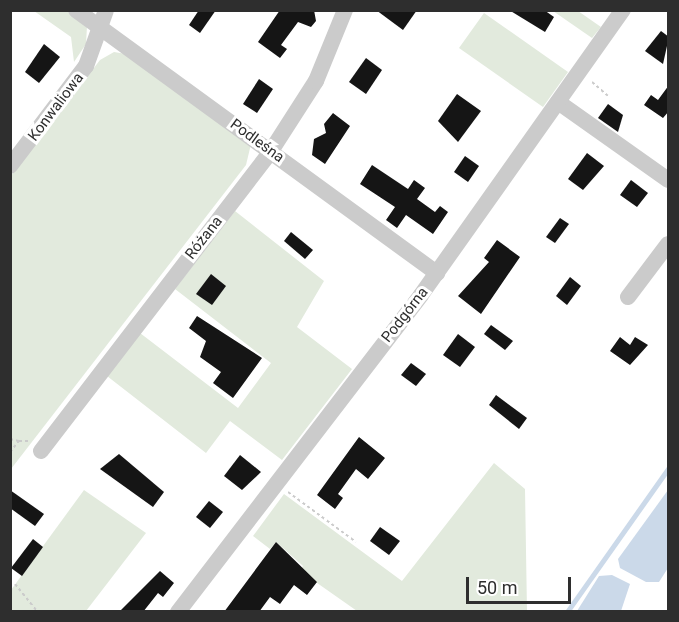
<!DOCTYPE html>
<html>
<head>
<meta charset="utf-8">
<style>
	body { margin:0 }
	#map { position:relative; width:679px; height:622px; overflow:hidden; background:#fff; font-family:Roboto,sans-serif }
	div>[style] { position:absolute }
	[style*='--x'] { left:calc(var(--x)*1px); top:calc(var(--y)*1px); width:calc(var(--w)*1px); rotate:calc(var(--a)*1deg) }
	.green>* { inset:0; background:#e2eadd }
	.water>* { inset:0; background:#cbd9e9 }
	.stream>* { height:4.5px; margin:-2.25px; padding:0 2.25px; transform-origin:2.25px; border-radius:2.25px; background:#cbd9e9 }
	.building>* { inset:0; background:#151515 }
	.path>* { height:2px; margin-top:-1px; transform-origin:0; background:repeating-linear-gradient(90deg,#cbcbcb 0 3px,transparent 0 6px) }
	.minor>* { height:16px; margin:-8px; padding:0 8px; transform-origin:8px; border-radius:8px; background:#cbcbcb }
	span { translate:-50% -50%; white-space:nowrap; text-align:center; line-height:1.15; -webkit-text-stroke:6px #fff; paint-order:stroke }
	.street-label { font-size:15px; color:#2e2e2e }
	.frame { position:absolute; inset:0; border:12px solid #2e2e2e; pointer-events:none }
	.scale { position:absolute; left:466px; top:577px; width:105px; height:27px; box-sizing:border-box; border:3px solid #2e2e2e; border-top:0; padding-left:8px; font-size:18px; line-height:21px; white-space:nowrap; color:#2e2e2e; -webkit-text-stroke:4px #fff; paint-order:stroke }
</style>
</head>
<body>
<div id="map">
	<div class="green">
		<i style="clip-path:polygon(34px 11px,67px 11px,87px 26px,86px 44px,74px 62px,71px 37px)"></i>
		<i style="clip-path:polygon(553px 11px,578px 11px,601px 27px,592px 38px)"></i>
		<i style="clip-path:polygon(484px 13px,568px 72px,543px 107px,459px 48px)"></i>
		<i style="clip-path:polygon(114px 52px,126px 54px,251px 144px,246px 165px,11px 469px,10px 177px,100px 60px)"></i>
		<i style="clip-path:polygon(235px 211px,324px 281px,297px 327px,352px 369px,282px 460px,230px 421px,206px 453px,107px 376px,140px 333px,238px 408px,271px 363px,175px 289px)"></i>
		<i style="clip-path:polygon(494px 463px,525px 489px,527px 611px,357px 611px,300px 571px,303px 566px,276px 542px,270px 549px,253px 536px,284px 494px,402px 581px)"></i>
		<i style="clip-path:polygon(84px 490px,146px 533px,86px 611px,11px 612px,11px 590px)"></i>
	</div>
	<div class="water">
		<i style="clip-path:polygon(668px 490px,668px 568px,659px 582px,646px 582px,620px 568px,618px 559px)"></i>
		<i style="clip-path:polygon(612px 575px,630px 584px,621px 611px,577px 611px,599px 576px)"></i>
	</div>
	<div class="stream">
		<i style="--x:567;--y:612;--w:175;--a:-54.8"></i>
	</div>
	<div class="building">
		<i style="clip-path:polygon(199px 10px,216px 10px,200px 33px,189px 25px)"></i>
		<i style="clip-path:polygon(280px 10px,314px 10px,316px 21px,311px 27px,298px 22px,281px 45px,287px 49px,280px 58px,258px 42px)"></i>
		<i style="clip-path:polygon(376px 10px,417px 10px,403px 30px)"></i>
		<i style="clip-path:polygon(509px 10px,544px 10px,554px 17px,545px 32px)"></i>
		<i style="clip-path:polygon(661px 31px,669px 37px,663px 64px,645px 51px)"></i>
		<i style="clip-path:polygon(44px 44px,60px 57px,39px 83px,25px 72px)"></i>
		<i style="clip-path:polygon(366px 58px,382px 70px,366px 94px,349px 82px)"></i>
		<i style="clip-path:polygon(259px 79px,273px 89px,257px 113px,243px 104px)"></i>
		<i style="clip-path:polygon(669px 85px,669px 111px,663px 118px,644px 105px,651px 95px,658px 100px)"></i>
		<i style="clip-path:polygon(457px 94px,481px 111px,458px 142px,438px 121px)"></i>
		<i style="clip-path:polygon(608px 104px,623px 115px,618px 132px,598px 118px)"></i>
		<i style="clip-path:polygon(333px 113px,350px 126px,325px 164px,312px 155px,314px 139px,326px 133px,324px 124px)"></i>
		<i style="clip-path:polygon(587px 153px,604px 166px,583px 190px,568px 179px)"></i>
		<i style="clip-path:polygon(465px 156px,479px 166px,468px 182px,454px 172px)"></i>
		<i style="clip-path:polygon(372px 165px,408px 189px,414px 180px,425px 188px,417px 199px,435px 212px,440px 206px,448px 212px,433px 234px,406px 215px,397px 228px,386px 220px,395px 207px,360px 184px)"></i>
		<i style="clip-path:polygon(631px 180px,648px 193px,637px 207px,620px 195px)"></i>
		<i style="clip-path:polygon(560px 218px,569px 224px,555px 243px,546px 237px)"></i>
		<i style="clip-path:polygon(291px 232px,313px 250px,305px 259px,284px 241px)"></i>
		<i style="clip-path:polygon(497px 240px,520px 257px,481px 314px,458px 296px,489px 262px,484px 258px)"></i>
		<i style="clip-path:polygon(211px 274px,226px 286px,212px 305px,196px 294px)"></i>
		<i style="clip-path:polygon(570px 277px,581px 286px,567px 305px,556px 296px)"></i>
		<i style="clip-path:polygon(197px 316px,262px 358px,233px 398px,213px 383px,221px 372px,200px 357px,206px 341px,189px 328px)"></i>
		<i style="clip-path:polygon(491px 325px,513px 341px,505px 350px,484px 334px)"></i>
		<i style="clip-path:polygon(458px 334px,475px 347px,460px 367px,443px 355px)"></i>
		<i style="clip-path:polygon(620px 337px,630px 345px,635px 337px,648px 345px,630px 365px,610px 351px)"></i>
		<i style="clip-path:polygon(411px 363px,426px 374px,416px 386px,401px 375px)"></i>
		<i style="clip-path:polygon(496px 395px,527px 418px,519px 429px,489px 405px)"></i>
		<i style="clip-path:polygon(359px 437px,385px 458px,368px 479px,356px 469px,338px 494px,343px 498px,335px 509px,317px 495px)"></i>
		<i style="clip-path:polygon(119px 454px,164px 492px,153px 507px,100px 469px)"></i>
		<i style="clip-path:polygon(240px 455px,261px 472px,242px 490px,224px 476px)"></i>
		<i style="clip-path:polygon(10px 490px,44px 514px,35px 526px,10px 508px)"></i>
		<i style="clip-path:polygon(209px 501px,223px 512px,210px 528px,196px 517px)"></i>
		<i style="clip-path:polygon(380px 527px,400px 541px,389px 555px,370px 541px)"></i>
		<i style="clip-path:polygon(33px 539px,43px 547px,22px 576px,11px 568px)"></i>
		<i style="clip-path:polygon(276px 542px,317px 582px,307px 595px,294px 585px,280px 604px,270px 597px,259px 612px,224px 612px)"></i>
		<i style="clip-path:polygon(160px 571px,174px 583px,163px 597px,158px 593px,143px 612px,119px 612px)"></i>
	</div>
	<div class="path">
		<i style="--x:592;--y:82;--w:21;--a:41"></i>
		<i style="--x:10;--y:439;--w:9;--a:13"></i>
		<i style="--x:10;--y:452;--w:14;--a:-51"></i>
		<i style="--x:19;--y:441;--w:10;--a:0"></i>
		<i style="--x:288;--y:492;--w:84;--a:36.3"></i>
		<i style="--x:15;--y:584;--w:36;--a:51"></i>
	</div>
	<div class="minor">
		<i style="--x:76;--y:10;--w:447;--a:36.1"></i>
		<i style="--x:558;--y:102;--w:135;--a:35.3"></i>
		<i style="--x:10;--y:166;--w:126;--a:-52.8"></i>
		<i style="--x:86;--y:66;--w:59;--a:-70.3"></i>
		<i style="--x:628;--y:297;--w:66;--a:-53"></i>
		<i style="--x:41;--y:451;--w:378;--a:-52.5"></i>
		<i style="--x:271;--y:151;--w:83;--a:-57.3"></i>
		<i style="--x:316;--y:81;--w:77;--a:-67.8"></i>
		<i style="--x:178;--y:612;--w:399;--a:-52.5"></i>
		<i style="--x:421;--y:295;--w:349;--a:-54.7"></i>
	</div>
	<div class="street-label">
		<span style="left:56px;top:107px;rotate:-53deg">Konwaliowa</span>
		<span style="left:257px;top:141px;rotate:36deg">Podleśna</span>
		<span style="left:204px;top:238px;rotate:-52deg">Różana</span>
		<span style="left:405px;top:315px;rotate:-52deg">Podgórna</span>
	</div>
	<div class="frame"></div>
	<div class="scale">50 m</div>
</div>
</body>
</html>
